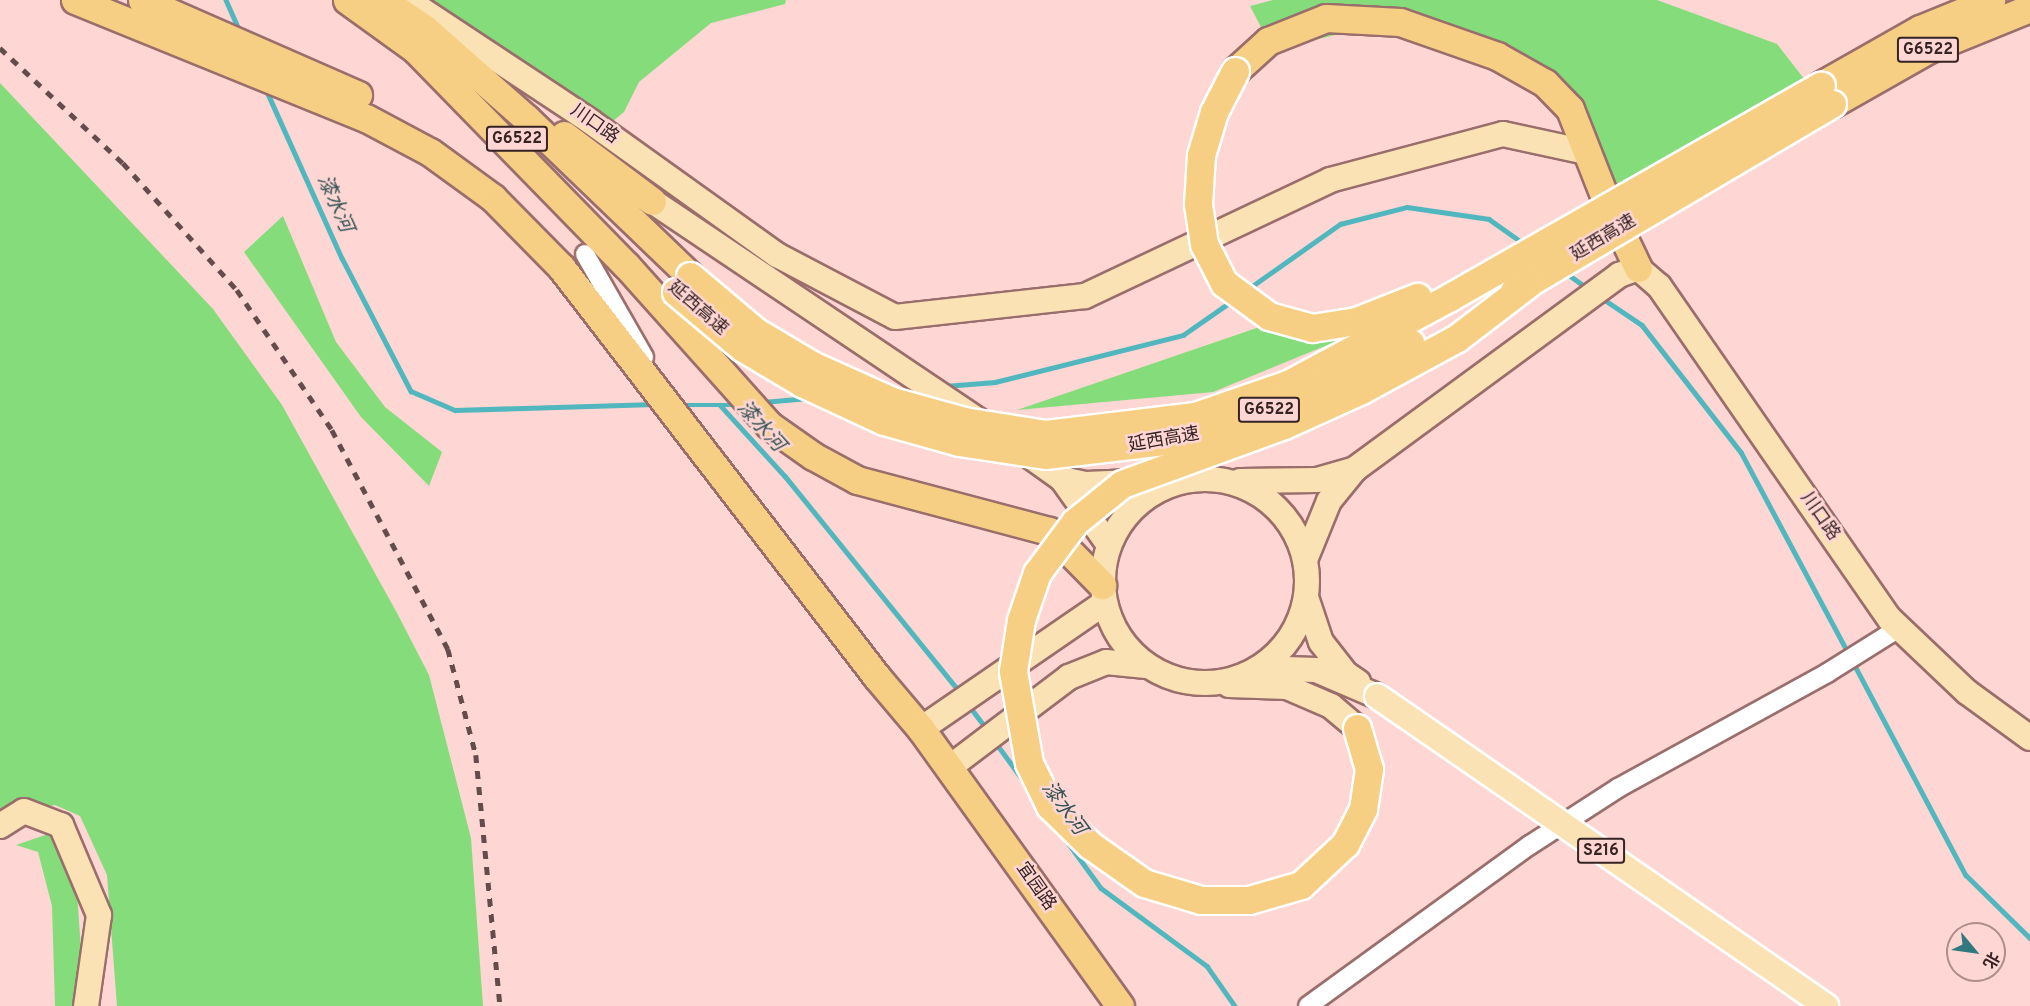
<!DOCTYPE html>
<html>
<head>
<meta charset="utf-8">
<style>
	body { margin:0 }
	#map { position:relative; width:2030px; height:1006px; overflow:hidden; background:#fed6d4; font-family:Overpass,"Noto Sans SC",sans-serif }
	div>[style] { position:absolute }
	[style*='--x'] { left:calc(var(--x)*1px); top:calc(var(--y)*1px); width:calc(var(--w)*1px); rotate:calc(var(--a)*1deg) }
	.green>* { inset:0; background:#85dc7b }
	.stream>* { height:4.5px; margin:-2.25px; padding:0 2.25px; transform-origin:2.25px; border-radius:2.25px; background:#51b7bf }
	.roads { filter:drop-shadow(2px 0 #9a6e6c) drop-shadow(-2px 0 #9a6e6c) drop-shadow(0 2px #9a6e6c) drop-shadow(0 -2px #9a6e6c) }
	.minor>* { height:18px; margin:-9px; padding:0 9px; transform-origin:9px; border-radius:9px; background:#fff }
	.major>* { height:24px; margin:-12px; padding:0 12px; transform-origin:12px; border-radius:12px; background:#fae2b5 }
	.major>.ring { margin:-12px; padding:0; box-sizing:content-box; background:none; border:24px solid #fae2b5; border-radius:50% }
	.highway>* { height:27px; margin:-13.5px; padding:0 13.5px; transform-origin:13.5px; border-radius:13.5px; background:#f7cf84 }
	.rail>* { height:4.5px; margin-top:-2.25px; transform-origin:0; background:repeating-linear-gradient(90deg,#644c4c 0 8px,transparent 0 16px) }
	.bridges { filter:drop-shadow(2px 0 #fff) drop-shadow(-2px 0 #fff) drop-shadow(0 2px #fff) drop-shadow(0 -2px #fff) }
	.major-bridge>* { height:24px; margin:-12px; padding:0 12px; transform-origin:12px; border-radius:12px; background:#fae2b5 }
	.highway-bridge>* { height:27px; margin:-13.5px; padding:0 13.5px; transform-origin:13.5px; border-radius:13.5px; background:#f7cf84 }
	span { translate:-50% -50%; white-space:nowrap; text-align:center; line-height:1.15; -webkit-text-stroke:5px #fed6d4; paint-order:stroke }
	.shield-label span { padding:2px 4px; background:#fed6d4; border:2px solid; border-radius:4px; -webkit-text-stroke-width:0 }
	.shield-label { font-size:16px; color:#362323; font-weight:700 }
	.street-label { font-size:18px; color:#362323 }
	.water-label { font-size:20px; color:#325254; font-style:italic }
	.north { position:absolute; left:1946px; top:922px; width:60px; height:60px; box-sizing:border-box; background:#fed6d4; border:2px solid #ae8e8d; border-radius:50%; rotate:119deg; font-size:16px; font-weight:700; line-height:24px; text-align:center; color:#362323 }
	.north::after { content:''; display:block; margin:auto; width:21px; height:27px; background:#30797e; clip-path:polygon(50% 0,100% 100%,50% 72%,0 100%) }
</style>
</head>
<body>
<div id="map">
	<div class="green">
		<i style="clip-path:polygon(428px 0,786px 0,785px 4px,711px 23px,639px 82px,624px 112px,607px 126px)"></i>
		<i style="clip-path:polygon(1273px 0,1657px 0,1777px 44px,1805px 80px,1613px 187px,1570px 100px,1506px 57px,1364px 28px,1273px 50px,1250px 6px)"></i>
		<i style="clip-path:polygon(0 83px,213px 309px,282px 405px,397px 613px,429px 675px,471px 838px,483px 1006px,117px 1006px,107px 875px,80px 816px,55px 805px,0 816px)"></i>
		<i style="clip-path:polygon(283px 216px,336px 342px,385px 407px,442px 452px,429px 486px,361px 417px,244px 252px)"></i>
		<i style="clip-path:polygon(1274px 322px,1364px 330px,1213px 392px,1017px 410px)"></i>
		<i style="clip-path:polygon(48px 834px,75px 865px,85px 1006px,55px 1006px,52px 906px,38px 852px,16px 845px)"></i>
	</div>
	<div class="stream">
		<i style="--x:226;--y:0;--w:36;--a:66"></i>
		<i style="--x:265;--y:87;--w:188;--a:65.8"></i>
		<i style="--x:342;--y:258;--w:150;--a:62.6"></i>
		<i style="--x:411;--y:391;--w:48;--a:23.4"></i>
		<i style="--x:455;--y:410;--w:200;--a:-1.7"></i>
		<i style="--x:1565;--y:272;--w:27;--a:36"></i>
		<i style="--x:1248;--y:289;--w:113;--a:-35.2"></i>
		<i style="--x:1340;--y:224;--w:69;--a:-14.2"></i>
		<i style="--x:1407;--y:207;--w:83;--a:8.3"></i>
		<i style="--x:1489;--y:219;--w:42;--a:35.2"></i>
		<i style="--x:1602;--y:298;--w:48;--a:34"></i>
		<i style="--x:1642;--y:325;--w:161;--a:52.1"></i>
		<i style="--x:1741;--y:452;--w:229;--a:61.9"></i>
		<i style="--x:945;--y:386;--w:50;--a:-4.6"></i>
		<i style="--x:995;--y:382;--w:194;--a:-14"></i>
		<i style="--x:1183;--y:335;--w:60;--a:-34.8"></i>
		<i style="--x:897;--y:391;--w:19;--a:-6"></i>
		<i style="--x:763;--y:402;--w:45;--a:-5.1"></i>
		<i style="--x:679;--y:405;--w:60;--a:0"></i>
		<i style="--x:721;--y:406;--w:95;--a:47.6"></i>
		<i style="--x:785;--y:476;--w:278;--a:51"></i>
		<i style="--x:1853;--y:662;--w:241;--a:62.1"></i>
		<i style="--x:1966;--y:875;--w:90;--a:44.5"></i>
		<i style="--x:968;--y:704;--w:34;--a:53"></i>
		<i style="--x:996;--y:743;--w:46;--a:53.9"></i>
		<i style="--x:1066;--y:840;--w:59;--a:53.9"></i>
		<i style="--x:1101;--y:888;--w:132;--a:36.3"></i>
		<i style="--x:1207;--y:966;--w:49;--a:55"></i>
	</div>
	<div class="roads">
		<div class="minor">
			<i style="--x:585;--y:254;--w:119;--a:60.2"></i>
			<i style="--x:1308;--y:1006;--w:274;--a:-36"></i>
			<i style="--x:1530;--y:845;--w:105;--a:-32.9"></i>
			<i style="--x:1618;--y:788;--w:239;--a:-28.8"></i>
			<i style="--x:1827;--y:673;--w:85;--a:-32"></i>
		</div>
		<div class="major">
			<i style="--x:407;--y:0;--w:221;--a:33.5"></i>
			<i style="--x:591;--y:122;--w:229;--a:35.6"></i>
			<i style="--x:777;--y:255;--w:133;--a:27.7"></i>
			<i style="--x:895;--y:317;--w:191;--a:-6.3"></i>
			<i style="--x:1085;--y:296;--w:271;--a:-25.3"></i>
			<i style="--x:1330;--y:180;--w:179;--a:-14.9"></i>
			<i style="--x:1503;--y:134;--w:85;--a:12.2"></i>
			<i style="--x:652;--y:201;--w:396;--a:33.9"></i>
			<i style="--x:1020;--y:449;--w:52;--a:35.5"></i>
			<i style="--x:1062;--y:479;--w:81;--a:54.5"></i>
			<i class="ring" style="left:1103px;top:479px;width:180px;height:180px"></i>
			<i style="--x:1062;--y:479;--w:25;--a:12"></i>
			<i style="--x:1086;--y:484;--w:46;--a:-2.5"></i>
			<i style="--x:1240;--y:481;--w:77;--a:-0.7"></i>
			<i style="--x:1317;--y:480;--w:40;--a:-16"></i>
			<i style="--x:1305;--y:560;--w:64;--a:-67.9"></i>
			<i style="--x:1329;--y:501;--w:41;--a:-50.9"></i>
			<i style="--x:1355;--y:469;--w:328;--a:-36.3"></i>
			<i style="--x:1619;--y:275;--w:20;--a:-20"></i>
			<i style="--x:1638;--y:268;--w:28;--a:41"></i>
			<i style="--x:1659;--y:286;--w:405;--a:55.3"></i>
			<i style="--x:1890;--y:619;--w:106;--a:43.5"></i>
			<i style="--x:1967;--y:692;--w:78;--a:36.1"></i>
			<i style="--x:1306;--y:597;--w:47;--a:71.6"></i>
			<i style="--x:1321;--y:642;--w:39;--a:52"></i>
			<i style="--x:1345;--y:673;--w:16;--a:35"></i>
			<i style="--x:1253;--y:675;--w:33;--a:-11"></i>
			<i style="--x:1285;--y:669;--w:31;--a:2"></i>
			<i style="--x:1316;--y:670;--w:66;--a:23.1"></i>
			<i style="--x:1229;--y:685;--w:58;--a:2"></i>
			<i style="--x:1287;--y:687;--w:48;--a:23.4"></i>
			<i style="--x:1331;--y:706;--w:34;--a:40"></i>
			<i style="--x:921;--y:729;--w:222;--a:-34.5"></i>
			<i style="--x:950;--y:767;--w:149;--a:-37.1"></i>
			<i style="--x:1069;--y:677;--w:40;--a:-22"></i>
			<i style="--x:1106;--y:662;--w:40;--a:5.7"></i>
			<i style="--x:0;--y:826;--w:28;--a:-32"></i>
			<i style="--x:24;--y:811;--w:40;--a:21"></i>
			<i style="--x:61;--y:825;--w:98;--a:67.1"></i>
			<i style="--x:99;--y:915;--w:92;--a:98.1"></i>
		</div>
		<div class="highway">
			<i style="--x:75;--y:0;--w:314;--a:22.1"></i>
			<i style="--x:366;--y:118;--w:72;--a:28"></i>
			<i style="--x:430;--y:152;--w:78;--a:36.1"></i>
			<i style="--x:493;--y:198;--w:97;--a:45.4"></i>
			<i style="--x:561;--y:267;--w:518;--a:52.38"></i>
			<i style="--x:877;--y:677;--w:68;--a:49.8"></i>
			<i style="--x:921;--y:729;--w:341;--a:54.3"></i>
			<i style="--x:142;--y:0;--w:236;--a:23.7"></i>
			<i style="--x:347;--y:0;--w:97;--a:35.8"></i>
			<i style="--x:383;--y:0;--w:51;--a:34.6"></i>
			<i style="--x:425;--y:29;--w:135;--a:41.4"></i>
			<i style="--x:526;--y:118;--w:228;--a:43.9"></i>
			<i style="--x:412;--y:46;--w:306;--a:45.7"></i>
			<i style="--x:626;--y:265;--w:215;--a:48.2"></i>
			<i style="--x:769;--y:425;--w:54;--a:35.2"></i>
			<i style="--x:813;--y:456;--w:50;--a:28.6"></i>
			<i style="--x:857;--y:480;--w:199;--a:14.9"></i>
			<i style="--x:1049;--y:531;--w:76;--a:45.5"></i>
			<i style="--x:1235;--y:71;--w:45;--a:-42.3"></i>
			<i style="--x:1268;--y:41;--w:62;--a:-21.6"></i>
			<i style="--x:1326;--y:18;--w:74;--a:3.1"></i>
			<i style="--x:1400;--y:22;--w:103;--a:19.3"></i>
			<i style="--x:1497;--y:56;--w:55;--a:29.4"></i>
			<i style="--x:1545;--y:83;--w:36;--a:46"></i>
			<i style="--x:1570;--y:109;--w:101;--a:68.5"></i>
			<i style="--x:1607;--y:203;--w:72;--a:64.5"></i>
			<i style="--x:1821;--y:85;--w:114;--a:-29.5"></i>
			<i style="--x:1920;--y:29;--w:77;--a:-22.2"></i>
			<i style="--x:1832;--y:104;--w:112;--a:-29.6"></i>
			<i style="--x:1929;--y:49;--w:109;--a:-22.1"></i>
			<i style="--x:564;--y:135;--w:110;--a:36.9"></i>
		</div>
	</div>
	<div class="rail">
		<i style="--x:0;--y:48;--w:168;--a:43.1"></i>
		<i style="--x:123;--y:163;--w:171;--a:48.1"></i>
		<i style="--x:237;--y:290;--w:169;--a:55.8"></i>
		<i style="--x:332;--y:430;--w:248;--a:62.1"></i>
		<i style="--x:448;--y:649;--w:110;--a:75.2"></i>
		<i style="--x:476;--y:755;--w:252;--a:84.5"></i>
	</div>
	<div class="bridges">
		<div class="major-bridge">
			<i style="--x:1377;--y:696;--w:546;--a:34.62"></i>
		</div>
		<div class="highway-bridge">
			<i style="--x:1235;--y:71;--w:46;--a:117.1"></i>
			<i style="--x:1214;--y:112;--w:45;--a:106.8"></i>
			<i style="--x:1201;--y:155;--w:49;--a:93.5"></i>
			<i style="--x:1198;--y:204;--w:40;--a:81.5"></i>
			<i style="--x:1204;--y:244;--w:44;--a:62.9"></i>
			<i style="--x:1224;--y:283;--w:56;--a:36.3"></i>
			<i style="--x:1269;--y:316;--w:45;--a:15.6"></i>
			<i style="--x:1312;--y:328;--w:45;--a:-9"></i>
			<i style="--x:1356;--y:321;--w:66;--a:-21.5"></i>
			<i style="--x:690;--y:276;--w:85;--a:40.2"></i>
			<i style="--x:755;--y:331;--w:66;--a:30.8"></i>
			<i style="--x:812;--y:365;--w:88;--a:24.2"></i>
			<i style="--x:892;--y:401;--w:75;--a:15.5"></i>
			<i style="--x:964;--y:421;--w:83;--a:9"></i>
			<i style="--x:1046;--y:434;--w:150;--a:-6.9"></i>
			<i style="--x:1195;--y:416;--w:98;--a:-19"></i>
			<i style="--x:1288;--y:384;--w:184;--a:-28.2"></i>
			<i style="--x:1450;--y:297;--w:427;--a:-29.7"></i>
			<i style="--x:1514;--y:291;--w:369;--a:-30.5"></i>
			<i style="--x:676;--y:292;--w:87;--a:39.9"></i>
			<i style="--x:743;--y:348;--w:69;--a:30.7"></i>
			<i style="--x:802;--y:383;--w:90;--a:24.9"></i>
			<i style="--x:884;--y:421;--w:78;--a:15.6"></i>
			<i style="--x:959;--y:442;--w:87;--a:8.6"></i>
			<i style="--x:1045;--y:455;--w:154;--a:-6.7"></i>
			<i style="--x:1198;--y:437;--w:80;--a:-21.1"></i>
			<i style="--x:1273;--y:408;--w:152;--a:-25.4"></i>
			<i style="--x:1357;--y:728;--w:43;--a:73.7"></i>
			<i style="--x:1369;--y:769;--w:40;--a:98.5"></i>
			<i style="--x:1363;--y:809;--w:39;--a:117"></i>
			<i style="--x:1345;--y:844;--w:60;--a:137"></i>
			<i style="--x:1301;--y:885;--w:54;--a:163.9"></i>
			<i style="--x:1249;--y:900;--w:48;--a:180"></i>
			<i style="--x:1201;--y:900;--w:59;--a:-163.4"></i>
			<i style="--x:1144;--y:883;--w:66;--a:-144.9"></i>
			<i style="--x:1090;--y:845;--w:56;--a:-135.7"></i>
			<i style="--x:1050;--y:806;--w:48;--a:-116"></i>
			<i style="--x:1029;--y:763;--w:93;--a:-99.9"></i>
			<i style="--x:1013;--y:671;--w:52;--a:-81.1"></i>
			<i style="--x:1021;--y:620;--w:50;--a:-71.2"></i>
			<i style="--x:1037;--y:573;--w:64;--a:-53.3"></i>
			<i style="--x:1075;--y:522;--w:60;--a:-39"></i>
			<i style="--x:1122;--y:484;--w:172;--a:-20"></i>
			<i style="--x:1284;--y:425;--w:85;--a:-24.4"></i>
			<i style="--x:1361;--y:390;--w:109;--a:-28.4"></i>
			<i style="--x:1457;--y:338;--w:91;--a:-37.4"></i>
		</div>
	</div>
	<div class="shield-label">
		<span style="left:1928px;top:50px">G6522</span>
		<span style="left:517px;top:139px">G6522</span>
		<span style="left:1269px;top:410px">G6522</span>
		<span style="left:1601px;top:851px">S216</span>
	</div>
	<div class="street-label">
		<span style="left:594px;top:125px;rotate:35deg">川口路</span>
		<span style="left:1604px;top:239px;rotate:-31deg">延西高速</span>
		<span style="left:697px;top:309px;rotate:41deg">延西高速</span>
		<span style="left:1164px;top:441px;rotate:-10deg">延西高速</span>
		<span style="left:1819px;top:517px;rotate:55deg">川口路</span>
		<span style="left:1035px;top:887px;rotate:55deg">宜园路</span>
	</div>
	<div class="water-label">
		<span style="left:334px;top:204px;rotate:66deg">漆水河</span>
		<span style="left:760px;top:427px;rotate:48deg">漆水河</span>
		<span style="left:1063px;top:809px;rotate:54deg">漆水河</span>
	</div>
	<div class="north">北</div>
</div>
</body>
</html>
